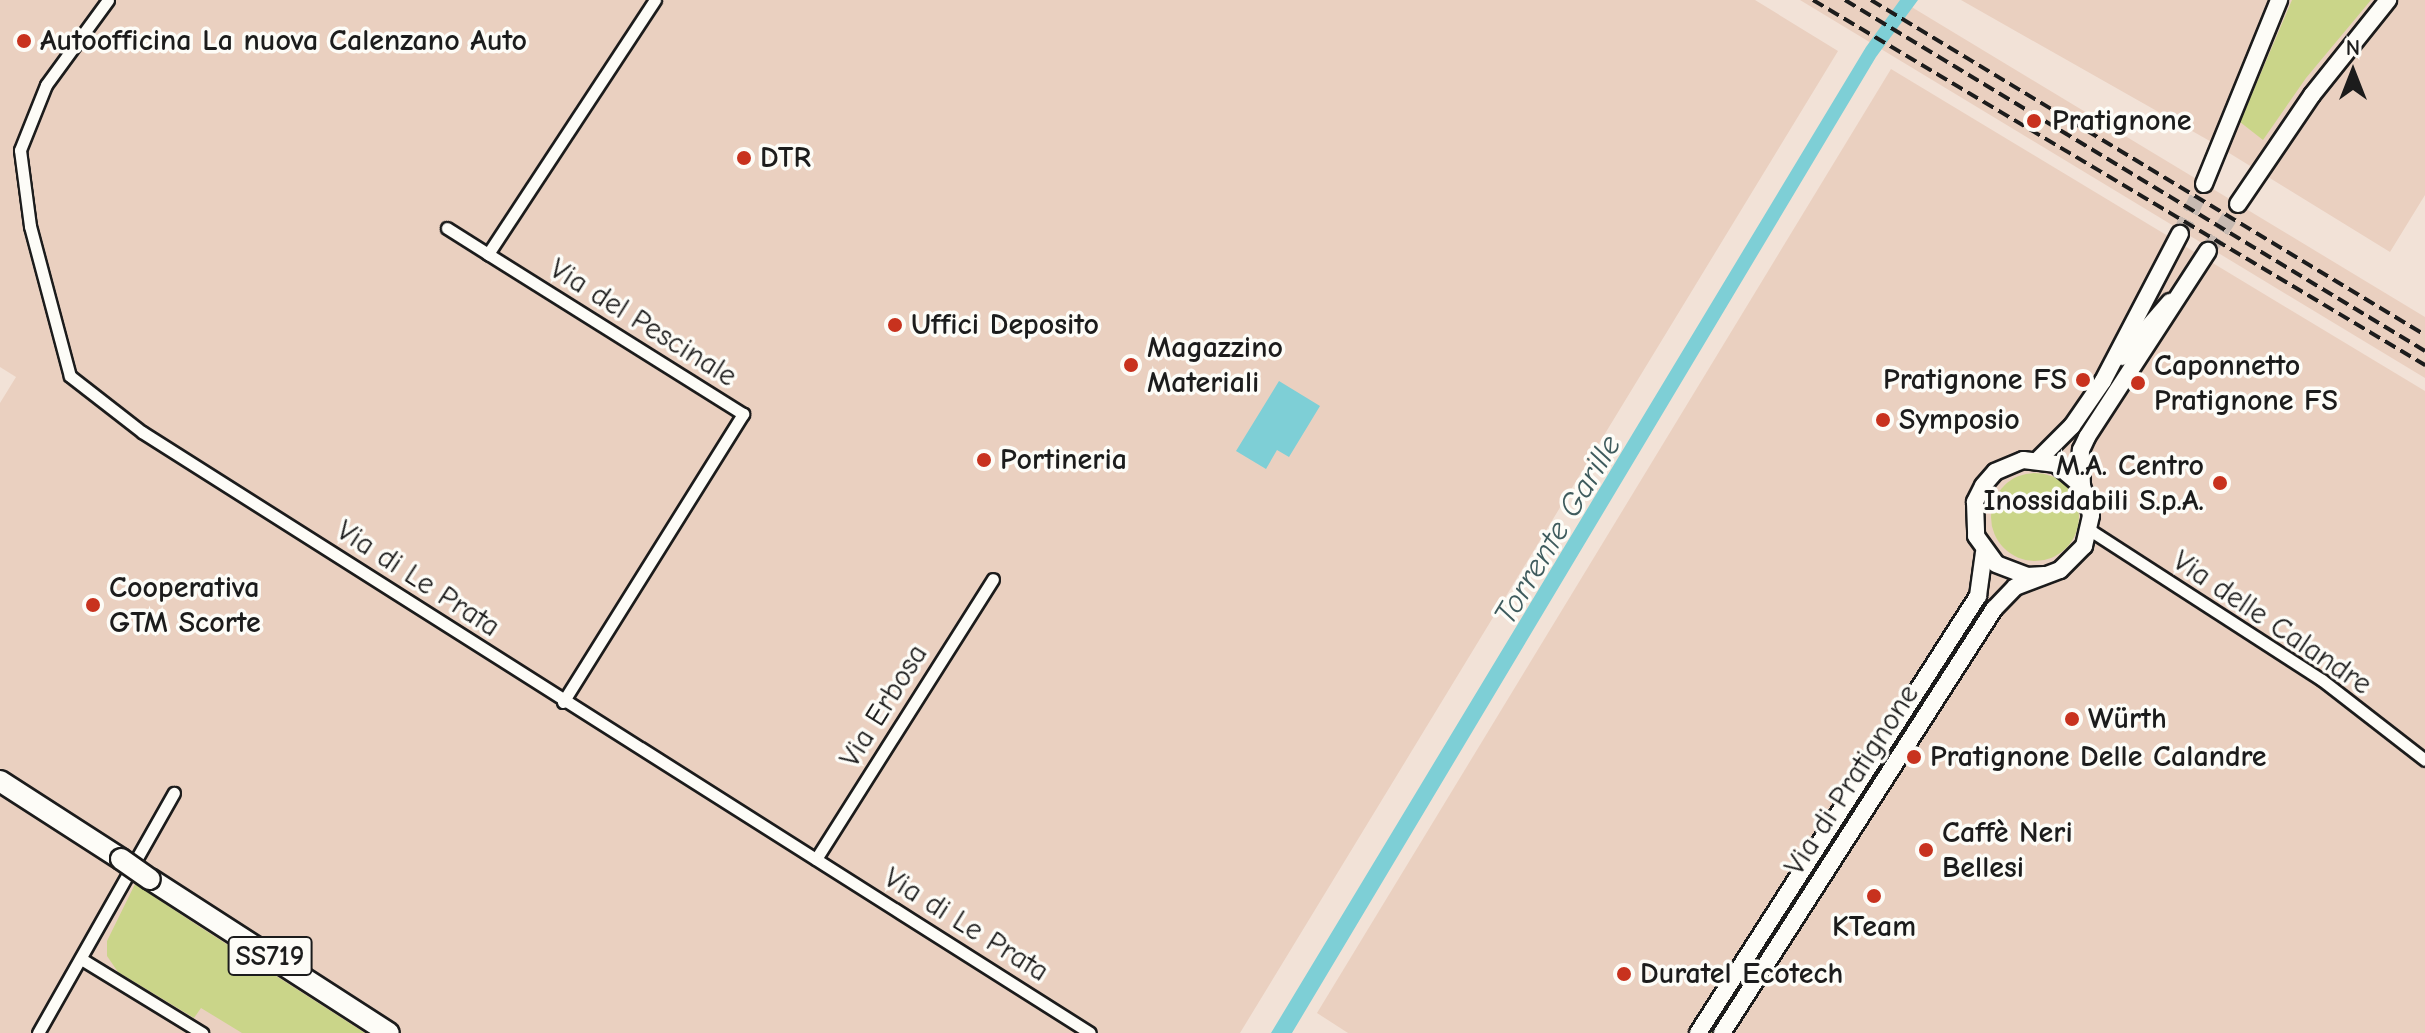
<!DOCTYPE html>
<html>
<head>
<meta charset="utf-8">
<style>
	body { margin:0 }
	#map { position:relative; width:2425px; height:1033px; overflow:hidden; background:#f2e2d7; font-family:"Comic Neue",sans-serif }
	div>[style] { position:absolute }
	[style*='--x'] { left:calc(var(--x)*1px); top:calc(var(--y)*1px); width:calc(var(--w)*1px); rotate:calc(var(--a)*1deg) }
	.built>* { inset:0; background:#ead0c0 }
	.green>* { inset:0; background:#cad589 }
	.round { border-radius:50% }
	.water>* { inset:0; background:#7ecfd6 }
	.secondary-tunnel>* { height:16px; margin-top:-8px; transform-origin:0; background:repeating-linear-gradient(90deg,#c7bab2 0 16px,transparent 0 24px) }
	.roads { filter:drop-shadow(2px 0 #1c1c1c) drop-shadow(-2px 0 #1c1c1c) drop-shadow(0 2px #1c1c1c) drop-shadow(0 -2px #1c1c1c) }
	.street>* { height:11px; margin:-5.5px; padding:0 5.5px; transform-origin:5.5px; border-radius:5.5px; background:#fdfcf7 }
	.secondary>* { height:16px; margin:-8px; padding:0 8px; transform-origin:8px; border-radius:8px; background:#fdfcf7 }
	.highway>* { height:20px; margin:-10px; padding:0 10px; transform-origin:10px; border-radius:10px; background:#fdfcf7 }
	.rail>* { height:4px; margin-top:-2px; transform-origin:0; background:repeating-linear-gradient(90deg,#1c1c1c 0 12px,transparent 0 18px) }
	.bridges { filter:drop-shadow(2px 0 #1c1c1c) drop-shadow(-2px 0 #1c1c1c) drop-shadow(0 2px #1c1c1c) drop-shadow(0 -2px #1c1c1c) }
	.highway-bridge>* { height:20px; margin:-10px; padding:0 10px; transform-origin:10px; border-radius:10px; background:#fdfcf7 }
	.dots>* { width:22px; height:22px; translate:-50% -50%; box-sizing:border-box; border:4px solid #fdfcf7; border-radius:50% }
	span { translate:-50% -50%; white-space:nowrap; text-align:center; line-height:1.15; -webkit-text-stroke:7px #fdfcf7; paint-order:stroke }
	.shield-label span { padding:2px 6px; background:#fdfcf7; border:2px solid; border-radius:6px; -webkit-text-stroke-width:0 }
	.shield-label { font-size:28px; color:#1c1c1c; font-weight:700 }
	.poi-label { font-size:30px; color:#1c1c1c; font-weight:700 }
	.left { translate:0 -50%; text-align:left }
	.right { translate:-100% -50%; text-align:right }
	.street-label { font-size:30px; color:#1c1c1c }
	.water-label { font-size:32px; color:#3e5b5d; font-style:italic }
	.north { position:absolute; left:2313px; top:32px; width:80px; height:80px; -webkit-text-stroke:6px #fdfcf7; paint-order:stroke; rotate:0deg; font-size:22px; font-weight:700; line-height:32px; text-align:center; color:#1c1c1c }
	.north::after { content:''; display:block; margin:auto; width:28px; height:36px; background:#1c1c1c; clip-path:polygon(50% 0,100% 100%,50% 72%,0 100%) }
</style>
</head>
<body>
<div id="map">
	<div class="built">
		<i style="clip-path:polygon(0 0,1755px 0,1838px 51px,1240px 1033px,0 1033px,0 403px,16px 377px,0 367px)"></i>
		<i style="clip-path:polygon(1800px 0,1900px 0,2425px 317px,2425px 378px)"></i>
		<i style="clip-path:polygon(1961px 0,2425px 0,2425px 195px,2390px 252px,2208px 140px)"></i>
		<i style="clip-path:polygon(1891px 69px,2425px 391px,2425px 1033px,1348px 1033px,1317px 1013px)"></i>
	</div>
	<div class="green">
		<i style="clip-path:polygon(2292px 0,2371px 0,2306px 78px,2263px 140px,2240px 122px)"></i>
		<i class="round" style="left:1991px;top:473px;width:88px;height:88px"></i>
		<i style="clip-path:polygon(135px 884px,200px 927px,365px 1033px,242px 1033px,201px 1008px,194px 1018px,118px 972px,107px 956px,107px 941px)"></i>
		<i style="clip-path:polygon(1774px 930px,1778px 932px,1712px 1033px,1707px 1033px)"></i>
	</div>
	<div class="water">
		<i style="clip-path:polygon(1900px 0,1918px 0,1876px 57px,1292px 1033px,1271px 1033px,1866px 47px)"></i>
		<i style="clip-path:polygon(1279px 381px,1320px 406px,1289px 457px,1277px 450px,1266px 469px,1236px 451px)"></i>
	</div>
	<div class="secondary-tunnel">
		<i style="--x:2180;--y:234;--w:55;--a:-64.4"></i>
		<i style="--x:2208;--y:251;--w:56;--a:-57.4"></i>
	</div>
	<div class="roads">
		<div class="street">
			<i style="--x:108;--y:0;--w:105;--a:126.1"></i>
			<i style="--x:46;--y:85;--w:70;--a:111.8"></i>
			<i style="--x:20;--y:150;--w:77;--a:82.5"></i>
			<i style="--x:30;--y:226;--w:155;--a:75.1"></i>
			<i style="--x:70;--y:376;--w:91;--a:37.9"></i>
			<i style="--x:142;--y:432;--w:1122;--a:32.37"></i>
			<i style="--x:447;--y:228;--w:49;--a:32.4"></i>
			<i style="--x:2090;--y:530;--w:276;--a:32.9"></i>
			<i style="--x:2322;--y:680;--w:130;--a:37.8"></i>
			<i style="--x:563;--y:702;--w:340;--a:-58"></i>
			<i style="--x:743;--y:414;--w:301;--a:-147.9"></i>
			<i style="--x:488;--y:254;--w:304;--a:-56.7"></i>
			<i style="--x:816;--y:859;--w:331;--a:-57.7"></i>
			<i style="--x:83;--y:960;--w:140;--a:31.5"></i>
			<i style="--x:38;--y:1033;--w:276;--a:-60.5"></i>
		</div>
		<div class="secondary">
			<i style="--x:2204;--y:184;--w:199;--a:-67.8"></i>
			<i style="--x:2238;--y:204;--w:132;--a:-55.8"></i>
			<i style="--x:2312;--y:95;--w:122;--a:-51.3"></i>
			<i style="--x:2122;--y:357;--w:73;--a:-48.9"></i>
			<i style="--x:2039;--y:459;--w:47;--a:-45"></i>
			<i style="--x:2072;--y:426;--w:55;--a:-55.4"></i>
			<i style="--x:2103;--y:381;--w:166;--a:-62.4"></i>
			<i style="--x:2082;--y:486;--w:36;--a:-92"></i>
			<i style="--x:2081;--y:450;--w:14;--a:-65"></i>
			<i style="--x:2087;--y:437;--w:222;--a:-57"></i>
			<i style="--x:1698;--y:1033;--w:519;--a:-57.35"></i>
			<i style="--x:1978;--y:596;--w:44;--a:-82.2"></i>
			<i style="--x:1722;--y:1033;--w:504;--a:-57.32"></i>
			<i style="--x:1994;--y:609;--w:30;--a:-46"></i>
			<i style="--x:2015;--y:587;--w:48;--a:-20.7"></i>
			<i style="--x:2060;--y:570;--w:34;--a:-45"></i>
			<i style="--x:2084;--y:546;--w:32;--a:-77"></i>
			<i style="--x:2091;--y:515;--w:30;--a:-107"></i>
			<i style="--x:2082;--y:486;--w:34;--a:-140"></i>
			<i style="--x:2056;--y:464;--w:33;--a:-173"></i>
			<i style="--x:2023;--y:460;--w:30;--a:157"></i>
			<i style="--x:1995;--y:472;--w:18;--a:131"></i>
			<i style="--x:1983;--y:486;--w:18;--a:117"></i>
			<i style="--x:1975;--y:502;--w:34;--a:88"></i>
			<i style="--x:1976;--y:536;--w:34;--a:54"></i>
			<i style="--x:1996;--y:564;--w:33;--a:21"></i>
			<i style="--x:2027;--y:576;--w:17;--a:-3"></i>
		</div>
		<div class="highway">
			<i style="--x:0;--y:781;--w:144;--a:32.8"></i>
			<i style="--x:150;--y:879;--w:284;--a:32.8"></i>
		</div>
	</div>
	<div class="rail">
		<i style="--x:1813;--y:0;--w:713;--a:30.81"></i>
		<i style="--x:1845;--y:0;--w:678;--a:31.18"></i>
		<i style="--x:1871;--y:0;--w:647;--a:31.16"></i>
	</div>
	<div class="bridges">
		<div class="highway-bridge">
			<i style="--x:121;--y:859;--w:35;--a:35"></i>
		</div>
	</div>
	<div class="dots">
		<i style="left:24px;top:41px;background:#c8321e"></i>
		<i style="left:2034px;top:121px;background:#c8321e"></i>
		<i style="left:744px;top:158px;background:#c8321e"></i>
		<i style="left:895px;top:325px;background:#c8321e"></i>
		<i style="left:1131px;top:365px;background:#c8321e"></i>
		<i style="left:2083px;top:380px;background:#c8321e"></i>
		<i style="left:2138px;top:383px;background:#c8321e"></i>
		<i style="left:1883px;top:420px;background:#c8321e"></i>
		<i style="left:984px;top:460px;background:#c8321e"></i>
		<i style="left:2220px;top:483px;background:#c8321e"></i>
		<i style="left:93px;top:605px;background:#c8321e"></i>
		<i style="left:2072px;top:719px;background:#c8321e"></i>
		<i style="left:1914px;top:757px;background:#c8321e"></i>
		<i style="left:1926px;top:850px;background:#c8321e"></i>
		<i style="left:1874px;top:896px;background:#c8321e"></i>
		<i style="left:1624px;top:974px;background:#c8321e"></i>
	</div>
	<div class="shield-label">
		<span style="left:270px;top:956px">SS719</span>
	</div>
	<div class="poi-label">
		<span class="left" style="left:40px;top:41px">Autoofficina La nuova Calenzano Auto</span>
		<span class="left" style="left:2052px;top:121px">Pratignone</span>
		<span class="left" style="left:760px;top:158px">DTR</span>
		<span class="left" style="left:911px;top:325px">Uffici Deposito</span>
		<span class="left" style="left:1147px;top:365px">Magazzino<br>Materiali</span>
		<span class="left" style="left:2154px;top:383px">Caponnetto<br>Pratignone FS</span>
		<span class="right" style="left:2067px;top:380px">Pratignone FS</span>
		<span class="left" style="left:1899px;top:420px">Symposio</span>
		<span class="left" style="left:1000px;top:460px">Portineria</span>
		<span class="right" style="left:2204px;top:483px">M.A. Centro<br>Inossidabili S.p.A.</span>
		<span class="left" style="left:109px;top:605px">Cooperativa<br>GTM Scorte</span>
		<span class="left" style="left:2088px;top:719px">Würth</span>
		<span class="left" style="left:1930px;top:757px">Pratignone Delle Calandre</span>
		<span class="left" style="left:1942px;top:850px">Caffè Neri<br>Bellesi</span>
		<span style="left:1874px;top:927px">KTeam</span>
		<span class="left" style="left:1640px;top:974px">Duratel Ecotech</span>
	</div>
	<div class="street-label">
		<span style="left:643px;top:323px;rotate:32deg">Via del Pescinale</span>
		<span style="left:418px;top:579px;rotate:33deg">Via di Le Prata</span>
		<span style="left:2272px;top:623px;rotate:34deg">Via delle Calandre</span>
		<span style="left:884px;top:706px;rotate:-58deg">Via Erbosa</span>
		<span style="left:1852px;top:780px;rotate:-57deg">Via di Pratignone</span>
		<span style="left:966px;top:925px;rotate:32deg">Via di Le Prata</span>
	</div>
	<div class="water-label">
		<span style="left:1558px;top:530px;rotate:-59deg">Torrente Garille</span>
	</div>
	<div class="north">N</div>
</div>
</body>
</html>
